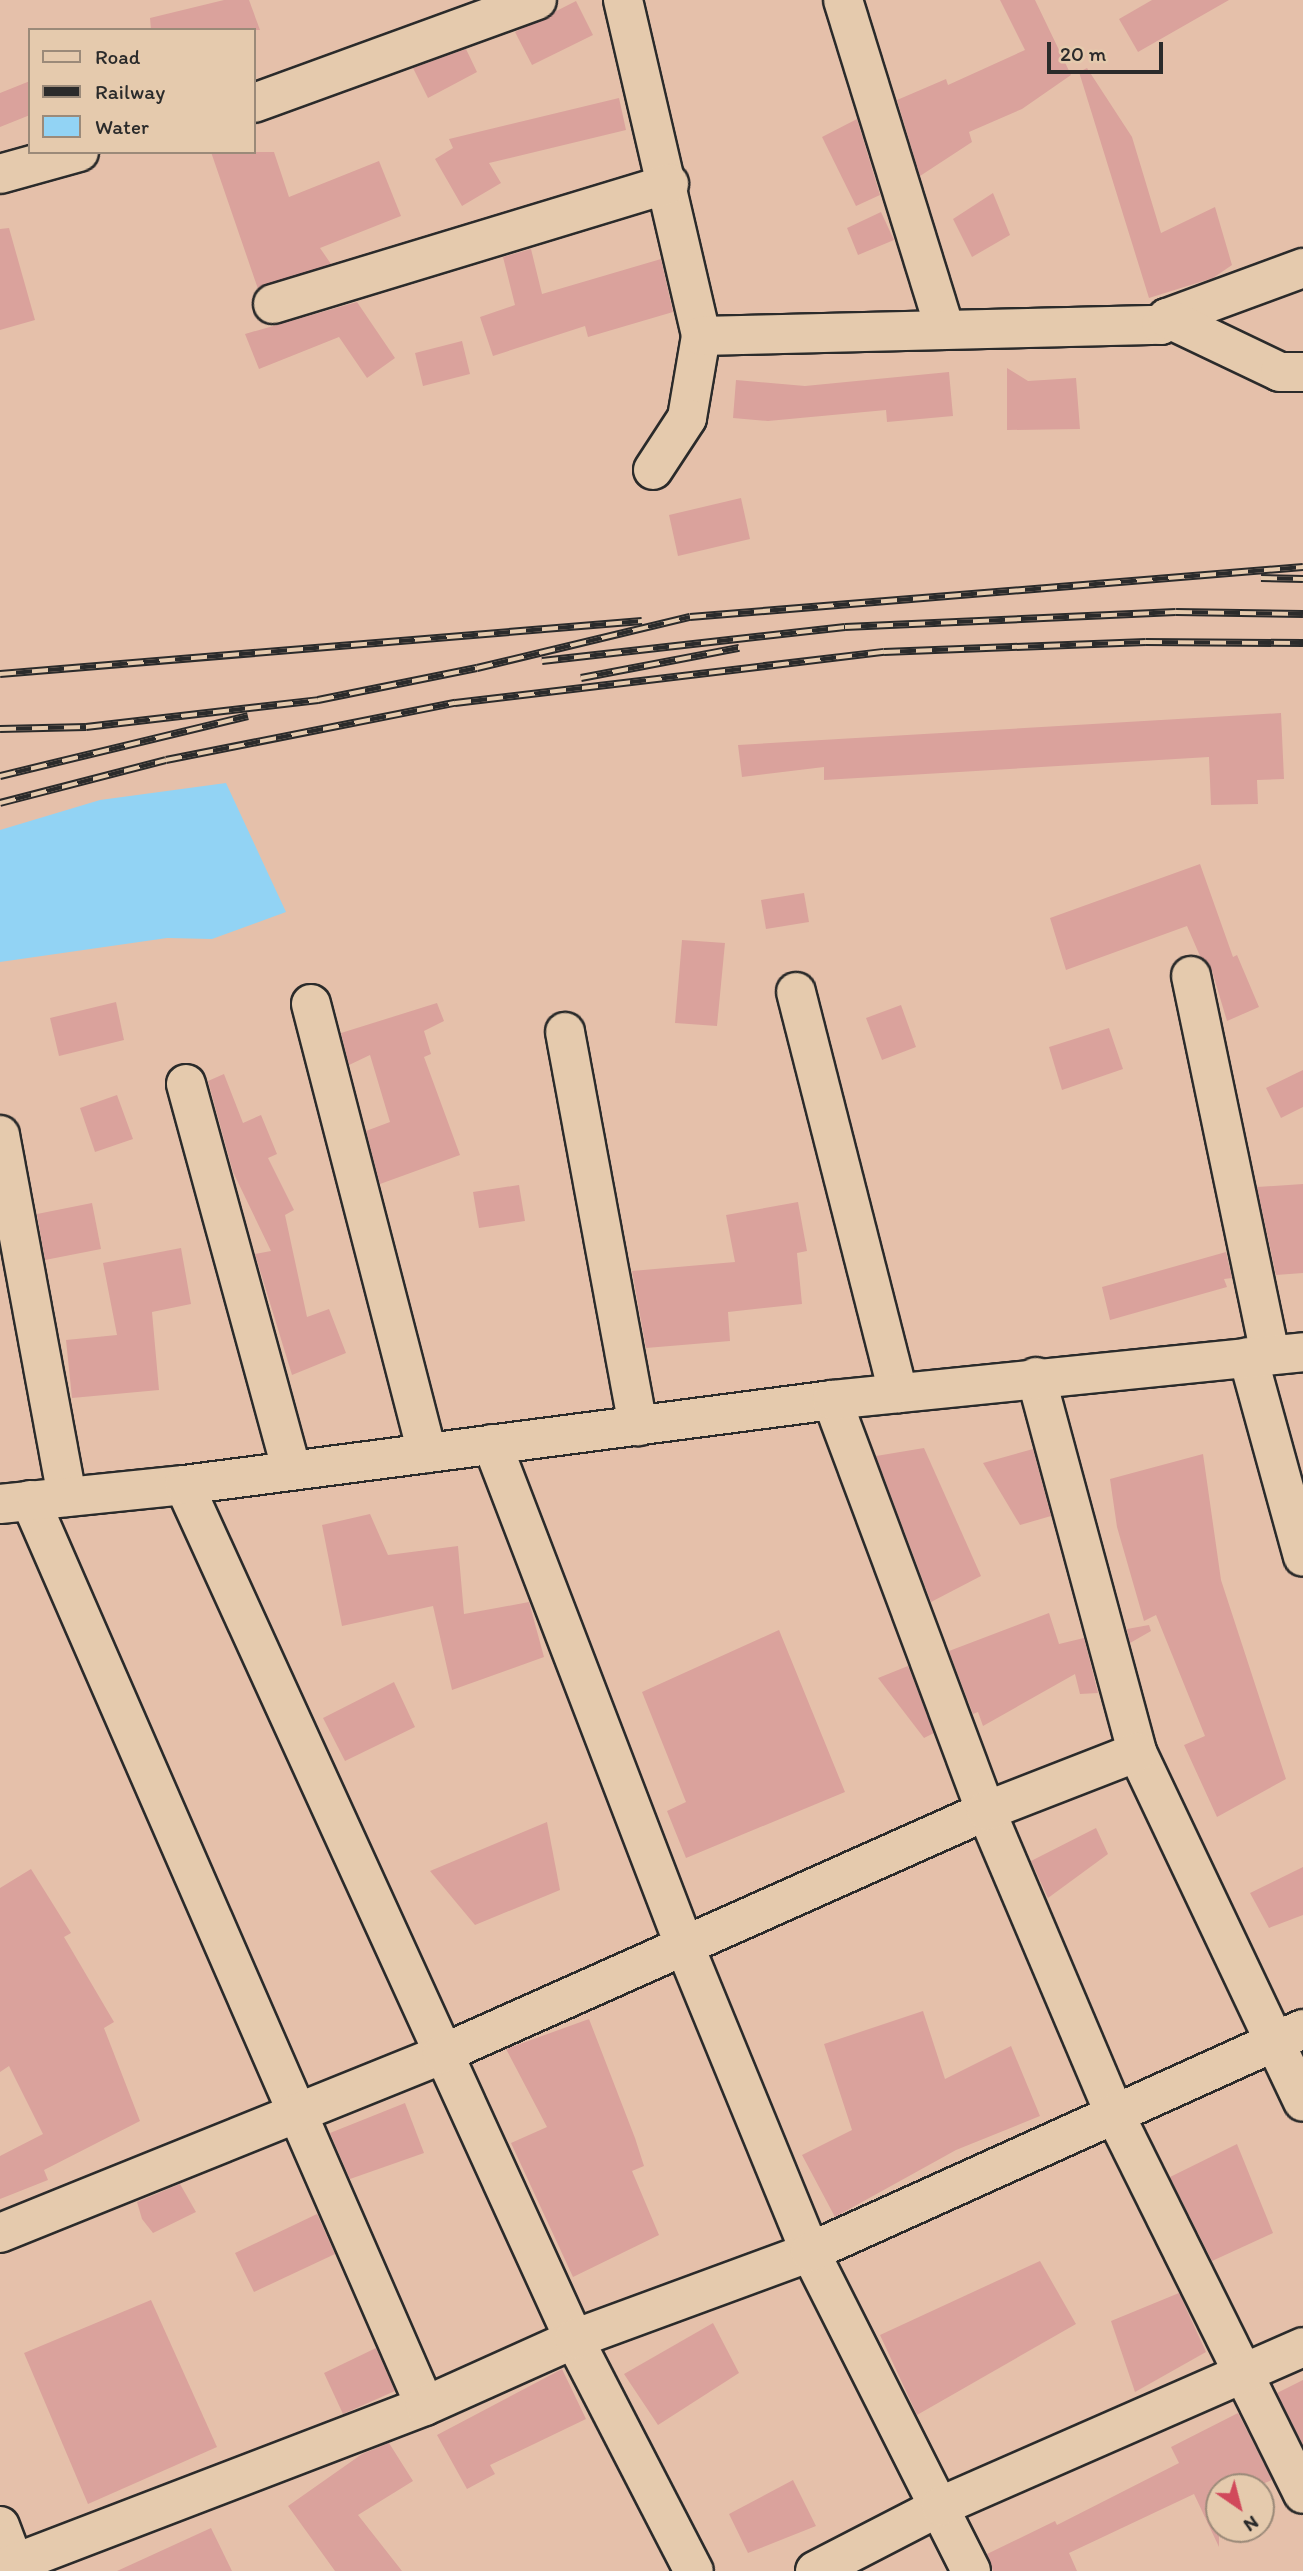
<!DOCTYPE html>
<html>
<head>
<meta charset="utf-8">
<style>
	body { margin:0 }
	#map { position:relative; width:1303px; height:2571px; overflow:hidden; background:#e5c0aa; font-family:Itim,sans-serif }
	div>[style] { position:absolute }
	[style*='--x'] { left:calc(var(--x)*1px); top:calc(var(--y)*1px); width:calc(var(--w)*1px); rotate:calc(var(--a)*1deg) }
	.water>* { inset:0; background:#92d3f4 }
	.building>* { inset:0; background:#daa29c }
	.roads { filter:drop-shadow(2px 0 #2b2b2b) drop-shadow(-2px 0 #2b2b2b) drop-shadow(0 2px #2b2b2b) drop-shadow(0 -2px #2b2b2b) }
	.minor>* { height:38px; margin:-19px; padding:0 19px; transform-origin:19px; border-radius:19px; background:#e5caad }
	.tertiary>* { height:38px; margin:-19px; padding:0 19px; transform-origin:19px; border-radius:19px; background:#e5caad }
	.rail>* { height:8px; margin-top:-4px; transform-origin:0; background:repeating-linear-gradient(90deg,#e5caad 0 16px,#2b2b2b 0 32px); box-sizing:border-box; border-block:2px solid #2b2b2b }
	span { translate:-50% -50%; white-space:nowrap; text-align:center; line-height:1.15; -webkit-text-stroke:5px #e5caad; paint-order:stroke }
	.legend { position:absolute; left:28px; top:28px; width:228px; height:126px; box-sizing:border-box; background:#e5caad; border:2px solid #9b8a79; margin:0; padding:9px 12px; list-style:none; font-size:21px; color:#2b2b2b }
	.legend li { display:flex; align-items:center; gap:14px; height:35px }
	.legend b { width:35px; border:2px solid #9b8a79 }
	.north { position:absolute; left:1205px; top:2473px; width:70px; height:70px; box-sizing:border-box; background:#e5caad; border:2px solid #9b8a79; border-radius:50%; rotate:145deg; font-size:19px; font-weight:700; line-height:28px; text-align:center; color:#2b2b2b }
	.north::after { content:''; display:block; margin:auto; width:24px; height:32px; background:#d1495b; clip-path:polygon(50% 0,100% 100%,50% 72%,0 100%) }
	.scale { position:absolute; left:1047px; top:42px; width:116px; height:32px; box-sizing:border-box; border:4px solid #2b2b2b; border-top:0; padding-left:9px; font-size:21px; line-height:24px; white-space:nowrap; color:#2b2b2b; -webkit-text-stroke:5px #e5caad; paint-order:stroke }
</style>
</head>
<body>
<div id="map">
	<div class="water">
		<i style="clip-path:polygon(226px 783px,286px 912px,212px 939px,167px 938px,0 962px,0 830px,100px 800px)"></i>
	</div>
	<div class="building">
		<i style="clip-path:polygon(224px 0,249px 0,260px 30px,151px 30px,150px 18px)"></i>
		<i style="clip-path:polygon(1000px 0,1035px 0,1071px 75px,1022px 109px,969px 132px,972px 142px,920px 176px,897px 100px,946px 79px,948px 85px,1025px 50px)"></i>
		<i style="clip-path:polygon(1152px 0,1229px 0,1138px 52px,1119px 19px)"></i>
		<i style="clip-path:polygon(576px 1px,593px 35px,532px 65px,515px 32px)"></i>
		<i style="clip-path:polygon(466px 49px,477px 72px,428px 98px,413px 68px)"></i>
		<i style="clip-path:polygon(1087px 68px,1132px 137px,1161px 233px,1215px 207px,1232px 265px,1213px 278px,1149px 298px,1079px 72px)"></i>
		<i style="clip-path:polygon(30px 81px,30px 115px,0 127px,0 93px)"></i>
		<i style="clip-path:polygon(619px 98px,626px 130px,489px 163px,501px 183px,462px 206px,435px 159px,453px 148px,449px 139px)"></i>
		<i style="clip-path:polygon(857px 119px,880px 195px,856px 206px,822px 137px)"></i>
		<i style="clip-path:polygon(211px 152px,274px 152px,289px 197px,379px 161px,401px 216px,320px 248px,331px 264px,258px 289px)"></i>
		<i style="clip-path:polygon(993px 193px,1010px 235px,972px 257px,953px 219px)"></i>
		<i style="clip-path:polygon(881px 212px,894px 240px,858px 255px,847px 228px)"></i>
		<i style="clip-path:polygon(9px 228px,35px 320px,0 330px,0 229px)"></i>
		<i style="clip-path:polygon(531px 249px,542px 294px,661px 259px,673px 312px,588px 337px,585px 326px,493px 356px,480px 317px,515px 305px,503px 257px)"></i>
		<i style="clip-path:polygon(357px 302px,395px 358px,367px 378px,339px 337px,259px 369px,245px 334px)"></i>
		<i style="clip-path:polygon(462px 341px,470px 374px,423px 386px,415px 353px)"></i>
		<i style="clip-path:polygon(1007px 368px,1028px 381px,1076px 378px,1080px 429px,1007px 430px)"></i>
		<i style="clip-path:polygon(949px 372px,953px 416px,887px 422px,886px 410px,768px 421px,733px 418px,736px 380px,805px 386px)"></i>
		<i style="clip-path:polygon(741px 498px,750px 539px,678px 556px,669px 515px)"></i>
		<i style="clip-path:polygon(1281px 713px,1284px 779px,1257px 780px,1258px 804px,1211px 805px,1209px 757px,824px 780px,824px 767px,742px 777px,738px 745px)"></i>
		<i style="clip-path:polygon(1200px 864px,1233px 957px,1237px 955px,1259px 1007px,1227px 1021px,1212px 971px,1200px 956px,1187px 926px,1066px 970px,1050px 918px)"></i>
		<i style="clip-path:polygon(804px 893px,809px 922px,766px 929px,761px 900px)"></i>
		<i style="clip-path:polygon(682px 940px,725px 943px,717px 1026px,675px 1023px)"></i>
		<i style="clip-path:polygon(116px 1002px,124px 1040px,59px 1056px,50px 1018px)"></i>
		<i style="clip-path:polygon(437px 1003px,444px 1021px,424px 1031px,431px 1054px,424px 1057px,460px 1155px,380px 1184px,366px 1131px,390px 1122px,370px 1055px,349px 1065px,341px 1033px)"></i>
		<i style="clip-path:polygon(901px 1005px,916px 1047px,882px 1060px,866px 1018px)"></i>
		<i style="clip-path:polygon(1109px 1028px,1123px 1069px,1062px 1090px,1049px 1047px)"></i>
		<i style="clip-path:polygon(1303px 1070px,1303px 1107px,1281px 1118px,1266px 1088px)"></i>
		<i style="clip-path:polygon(224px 1074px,243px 1123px,261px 1115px,277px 1154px,268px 1158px,294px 1210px,285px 1215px,307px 1317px,329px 1309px,346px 1353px,292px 1375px,255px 1254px,271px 1251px,233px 1172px,208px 1081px)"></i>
		<i style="clip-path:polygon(117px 1095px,133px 1139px,95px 1152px,80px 1108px)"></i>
		<i style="clip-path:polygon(1303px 1184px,1303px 1273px,1276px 1275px,1257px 1187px)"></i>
		<i style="clip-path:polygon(519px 1185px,525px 1221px,479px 1228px,473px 1192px)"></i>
		<i style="clip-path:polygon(798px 1202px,807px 1251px,797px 1253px,802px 1304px,728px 1312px,730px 1341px,646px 1348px,632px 1271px,735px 1262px,726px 1215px)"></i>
		<i style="clip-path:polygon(92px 1203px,101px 1249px,45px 1260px,37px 1214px)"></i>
		<i style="clip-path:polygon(181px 1248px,191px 1304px,152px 1312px,159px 1390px,72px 1398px,66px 1340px,117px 1335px,103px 1263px)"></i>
		<i style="clip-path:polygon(1226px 1252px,1232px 1278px,1224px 1279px,1227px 1287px,1110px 1320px,1102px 1287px)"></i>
		<i style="clip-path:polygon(924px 1448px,981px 1576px,931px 1602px,876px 1456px)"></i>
		<i style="clip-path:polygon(1033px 1449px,1051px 1516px,1020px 1525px,983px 1463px)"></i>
		<i style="clip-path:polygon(1203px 1454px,1221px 1580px,1286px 1779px,1217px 1817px,1184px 1745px,1205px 1736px,1156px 1615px,1144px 1621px,1117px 1527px,1110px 1479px)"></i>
		<i style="clip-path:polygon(370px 1514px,388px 1555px,458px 1546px,464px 1614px,529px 1602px,544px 1657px,452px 1690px,433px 1606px,342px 1626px,322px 1525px)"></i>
		<i style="clip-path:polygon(1049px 1613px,1059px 1644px,1084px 1638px,1098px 1693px,1080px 1694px,1075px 1674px,983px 1726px,978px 1712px,973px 1714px,949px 1651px)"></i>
		<i style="clip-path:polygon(1149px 1625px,1151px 1631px,1130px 1643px,1127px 1629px)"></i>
		<i style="clip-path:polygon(779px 1630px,845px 1792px,686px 1858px,667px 1811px,686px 1802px,642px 1692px)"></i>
		<i style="clip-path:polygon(908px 1666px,934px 1733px,924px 1738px,878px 1678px)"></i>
		<i style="clip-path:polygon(394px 1682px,415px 1727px,345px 1761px,323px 1718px)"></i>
		<i style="clip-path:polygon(547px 1822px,560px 1890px,475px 1925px,430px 1871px)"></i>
		<i style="clip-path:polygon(1096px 1828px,1108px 1854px,1048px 1898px,1031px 1861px)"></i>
		<i style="clip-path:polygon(1303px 1867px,1303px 1915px,1269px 1928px,1250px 1893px)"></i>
		<i style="clip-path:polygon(31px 1869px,71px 1933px,64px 1937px,114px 2022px,104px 2028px,140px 2121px,44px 2170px,48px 2180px,0 2199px,0 2156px,43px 2134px,9px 2066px,0 2072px,0 1888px)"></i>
		<i style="clip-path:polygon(923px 2011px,945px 2079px,1011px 2046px,1040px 2116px,956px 2150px,835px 2217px,802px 2155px,852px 2130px,824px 2044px)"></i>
		<i style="clip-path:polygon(589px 2019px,635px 2138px,644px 2166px,632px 2171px,659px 2235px,573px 2277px,511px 2143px,547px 2127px,506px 2049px)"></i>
		<i style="clip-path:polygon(405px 2103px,424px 2153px,350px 2179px,330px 2133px)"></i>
		<i style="clip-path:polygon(1237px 2144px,1273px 2233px,1212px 2261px,1170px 2177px)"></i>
		<i style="clip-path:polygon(180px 2184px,196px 2212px,153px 2233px,142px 2219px,137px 2202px)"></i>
		<i style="clip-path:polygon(317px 2214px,335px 2254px,254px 2292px,235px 2253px)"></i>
		<i style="clip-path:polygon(1040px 2261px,1076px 2324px,917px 2415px,880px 2335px)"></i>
		<i style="clip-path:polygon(1179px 2293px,1206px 2352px,1135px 2392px,1111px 2321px)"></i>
		<i style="clip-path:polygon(151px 2300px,217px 2447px,88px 2504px,24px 2353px)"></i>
		<i style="clip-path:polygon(713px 2323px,739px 2373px,658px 2425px,624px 2374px)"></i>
		<i style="clip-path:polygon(376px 2348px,395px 2391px,343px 2414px,324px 2373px)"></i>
		<i style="clip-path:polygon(562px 2369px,586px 2419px,490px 2465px,495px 2474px,467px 2489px,437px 2435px)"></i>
		<i style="clip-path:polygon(1303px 2380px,1303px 2445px,1277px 2393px)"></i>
		<i style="clip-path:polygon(1238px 2413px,1272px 2480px,1255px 2487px,1219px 2487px,1219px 2547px,1194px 2494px,1069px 2553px,1077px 2571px,993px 2571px,987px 2554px,1055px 2521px,1057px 2525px,1179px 2463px,1171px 2447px)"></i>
		<i style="clip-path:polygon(389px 2443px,413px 2481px,358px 2515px,402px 2571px,335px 2571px,288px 2506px,362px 2454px)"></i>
		<i style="clip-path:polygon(793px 2480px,816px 2526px,748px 2553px,729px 2514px)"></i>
		<i style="clip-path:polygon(211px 2528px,232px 2571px,117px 2571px)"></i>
	</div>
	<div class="roads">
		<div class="minor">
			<i style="--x:623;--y:0;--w:345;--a:76.9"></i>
			<i style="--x:701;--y:336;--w:83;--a:99.7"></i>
			<i style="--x:687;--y:418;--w:62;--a:123.2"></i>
			<i style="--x:843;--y:0;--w:345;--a:72.8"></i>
			<i style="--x:254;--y:103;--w:301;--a:-20"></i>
			<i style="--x:0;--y:174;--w:82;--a:-15.6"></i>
			<i style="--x:273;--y:304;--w:414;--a:-16.9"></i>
			<i style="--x:1167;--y:318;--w:145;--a:-20.2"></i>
			<i style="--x:701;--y:336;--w:460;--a:-1.4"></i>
			<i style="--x:1161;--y:325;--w:9;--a:-49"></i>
			<i style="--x:1167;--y:318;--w:125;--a:25.5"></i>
			<i style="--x:1280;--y:372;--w:23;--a:0"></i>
			<i style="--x:1191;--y:976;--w:387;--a:78.2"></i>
			<i style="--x:796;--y:992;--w:414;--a:75.7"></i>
			<i style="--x:311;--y:1004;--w:464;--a:75.5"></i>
			<i style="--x:565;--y:1032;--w:401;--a:79.5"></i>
			<i style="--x:186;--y:1084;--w:401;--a:74.7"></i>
			<i style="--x:0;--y:1135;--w:368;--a:79.5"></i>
			<i style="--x:1248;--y:1357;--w:207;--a:74.6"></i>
			<i style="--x:1036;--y:1377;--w:388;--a:74.9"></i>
			<i style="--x:1137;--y:1752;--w:387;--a:64.6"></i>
			<i style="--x:832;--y:1400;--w:439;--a:69.5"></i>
			<i style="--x:986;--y:1811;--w:328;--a:67"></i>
			<i style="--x:1114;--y:2113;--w:425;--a:63.6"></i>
			<i style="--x:492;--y:1444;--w:539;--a:69.01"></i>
			<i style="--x:685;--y:1947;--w:330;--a:67.7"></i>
			<i style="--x:810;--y:2252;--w:357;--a:63.2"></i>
			<i style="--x:184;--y:1485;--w:939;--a:65.46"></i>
			<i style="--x:574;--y:2339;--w:261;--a:62.7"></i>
			<i style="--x:30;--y:1500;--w:988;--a:66.44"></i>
			<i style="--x:0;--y:2233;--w:477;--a:-22"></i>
			<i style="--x:442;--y:2054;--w:596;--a:-24.07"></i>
			<i style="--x:986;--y:1811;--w:162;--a:-21.3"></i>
			<i style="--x:0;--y:2526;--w:48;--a:69.3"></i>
			<i style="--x:0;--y:2569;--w:455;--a:-21"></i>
			<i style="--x:425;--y:2406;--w:163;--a:-24.2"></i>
			<i style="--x:574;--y:2339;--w:252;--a:-20.2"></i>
			<i style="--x:810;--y:2252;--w:541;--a:-24.34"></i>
			<i style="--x:815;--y:2571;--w:142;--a:-27.3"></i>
			<i style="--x:941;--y:2506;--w:395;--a:-23.7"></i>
		</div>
		<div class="tertiary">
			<i style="--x:0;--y:1504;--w:185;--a:-5.9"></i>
			<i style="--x:184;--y:1485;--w:654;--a:-7.47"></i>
			<i style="--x:832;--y:1400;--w:473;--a:-5.8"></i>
		</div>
	</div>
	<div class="rail">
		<i style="--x:1261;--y:578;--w:42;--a:1.4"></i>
		<i style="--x:542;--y:661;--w:305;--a:-6.4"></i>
		<i style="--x:845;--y:627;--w:331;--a:-2.6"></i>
		<i style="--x:1176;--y:612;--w:127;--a:0.9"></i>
		<i style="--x:0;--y:674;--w:644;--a:-4.72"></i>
		<i style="--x:581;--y:678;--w:161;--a:-10.8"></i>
		<i style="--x:0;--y:729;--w:86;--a:-1.3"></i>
		<i style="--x:86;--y:727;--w:234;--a:-6.6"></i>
		<i style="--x:318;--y:700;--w:162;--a:-11.4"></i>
		<i style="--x:477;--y:668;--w:219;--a:-13.5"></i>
		<i style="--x:690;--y:617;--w:615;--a:-4.66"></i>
		<i style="--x:0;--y:776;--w:255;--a:-13.6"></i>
		<i style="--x:0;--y:803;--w:171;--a:-14.5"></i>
		<i style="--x:166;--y:760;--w:295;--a:-11.2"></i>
		<i style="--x:455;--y:703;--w:432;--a:-6.8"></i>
		<i style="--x:884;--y:652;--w:262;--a:-2.2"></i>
		<i style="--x:1146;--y:642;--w:157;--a:0.4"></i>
	</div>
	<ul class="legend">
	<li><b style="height:9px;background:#e5caad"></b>Road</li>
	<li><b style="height:9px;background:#2b2b2b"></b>Railway</li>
	<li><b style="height:19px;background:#92d3f4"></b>Water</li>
	</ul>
	<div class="north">N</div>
	<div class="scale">20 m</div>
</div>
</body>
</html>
